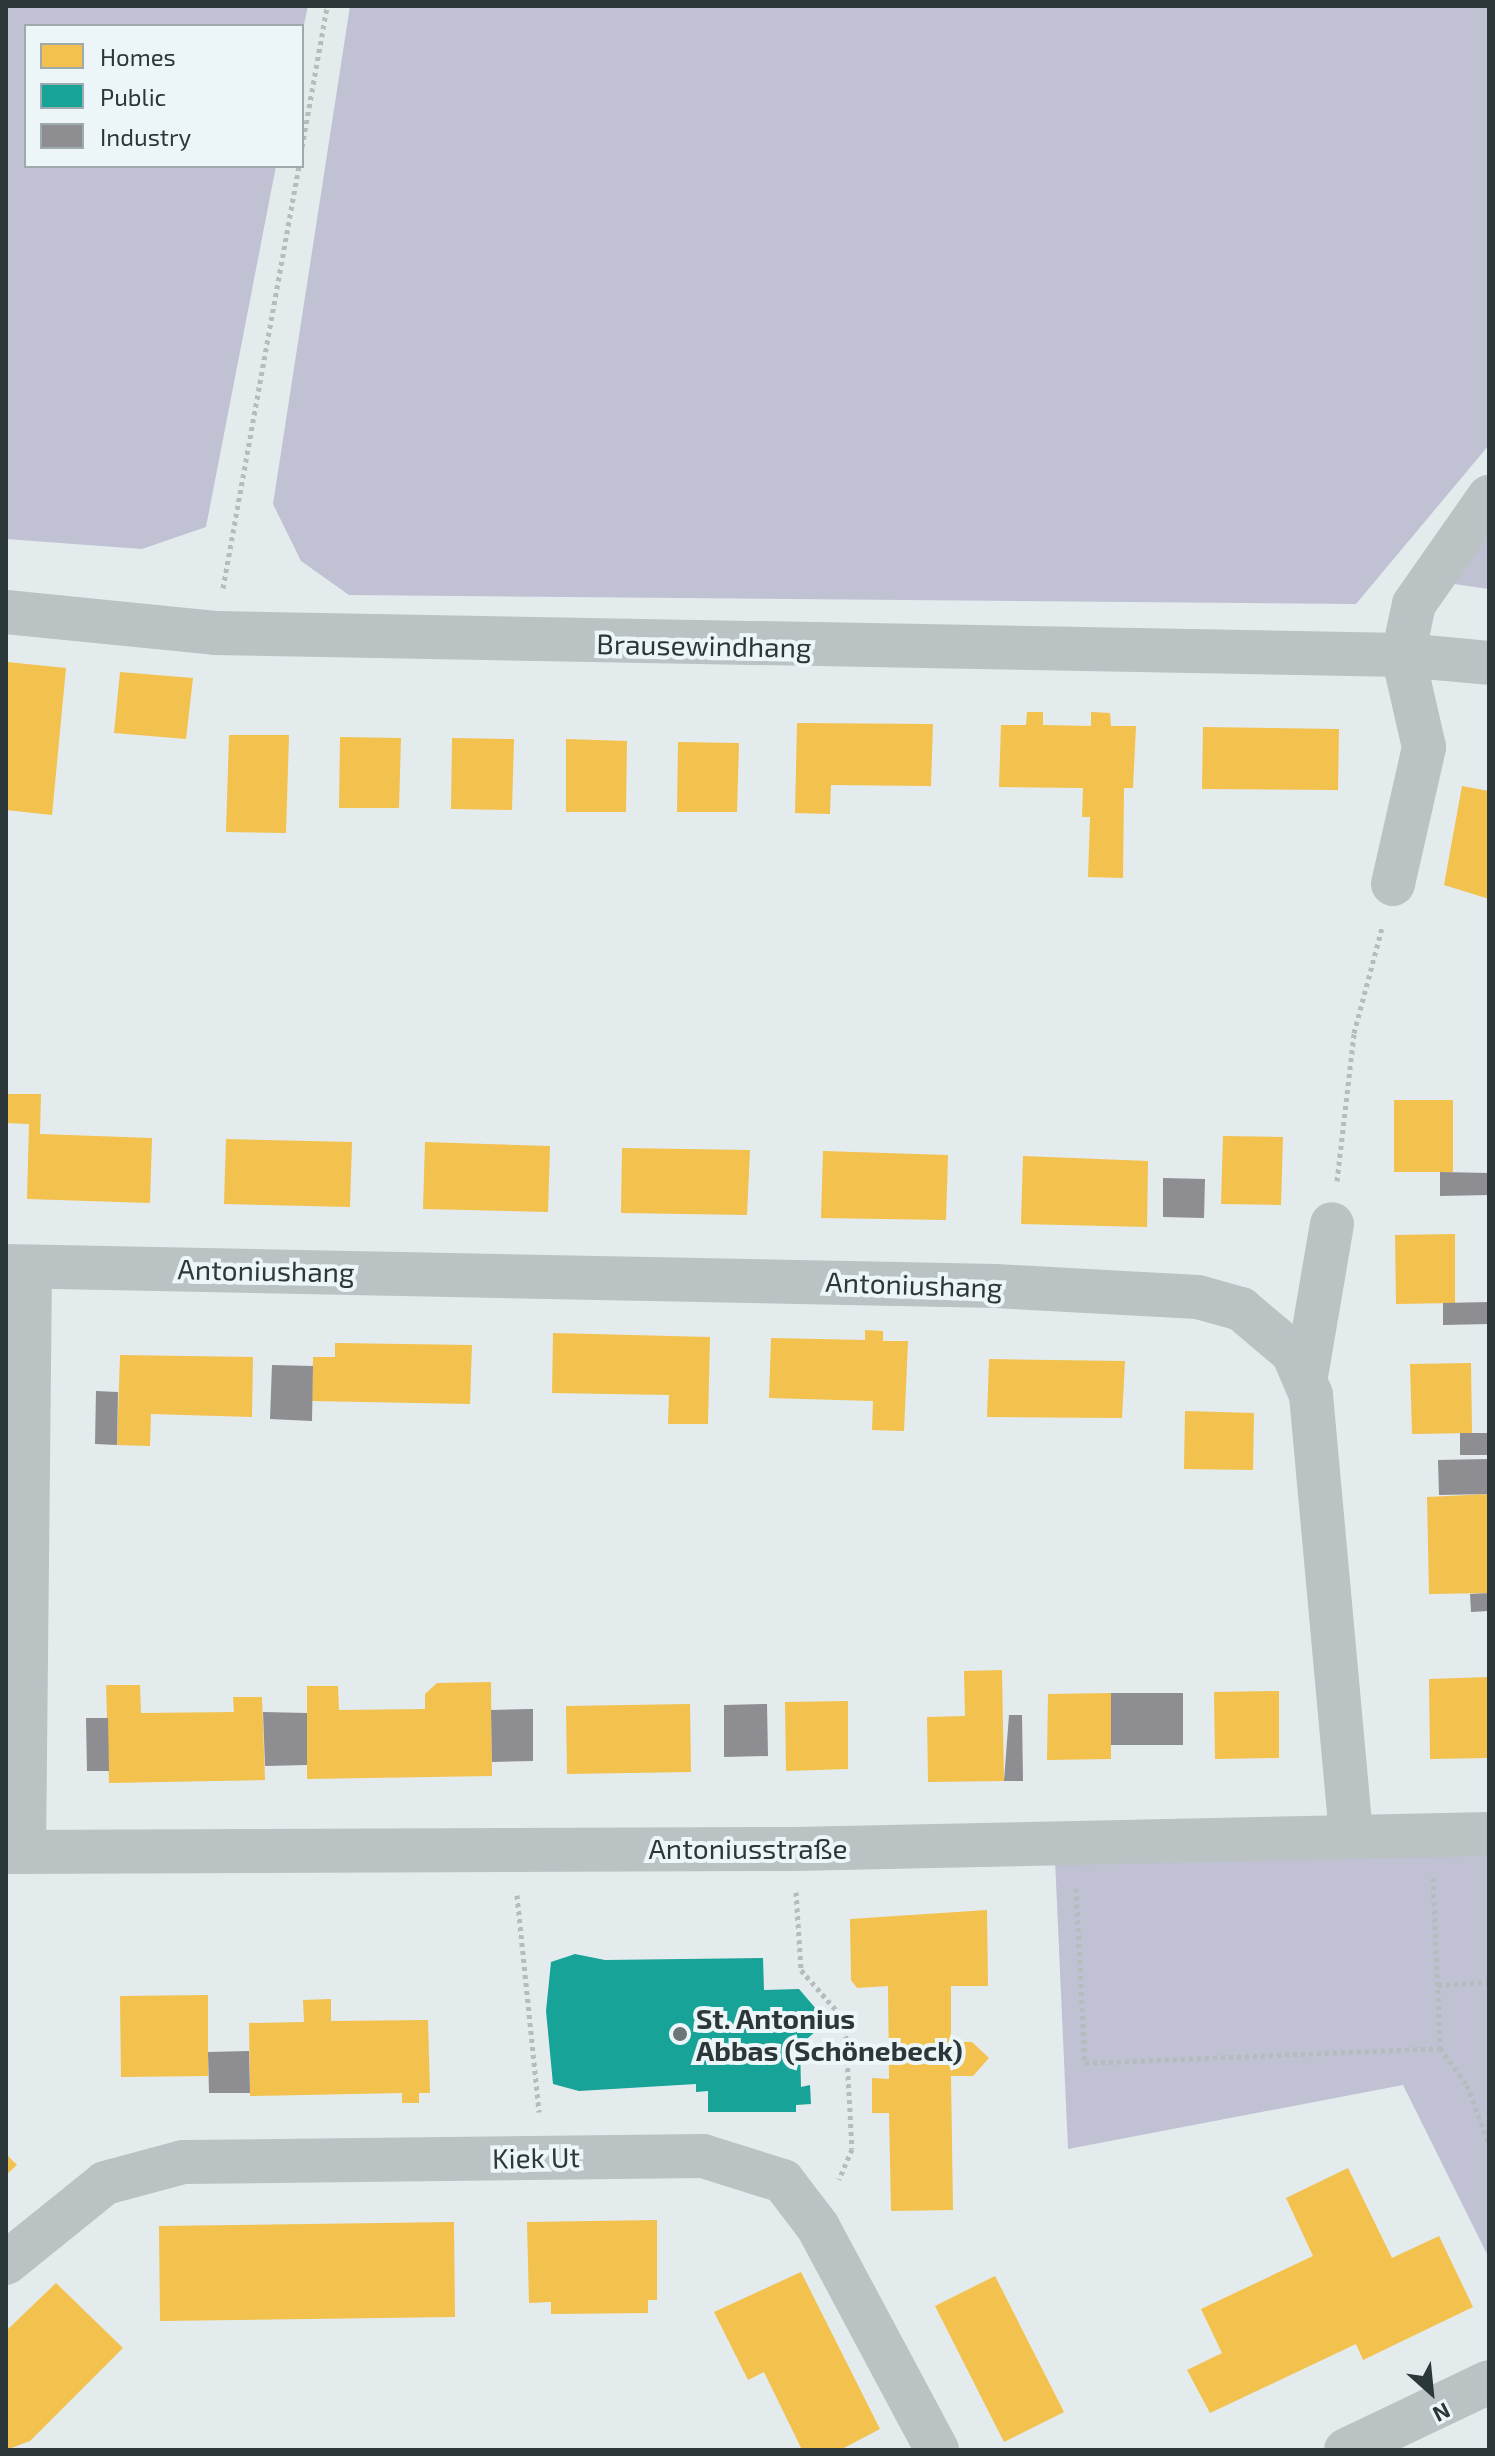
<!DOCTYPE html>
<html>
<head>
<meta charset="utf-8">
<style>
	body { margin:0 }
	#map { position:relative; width:1495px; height:2456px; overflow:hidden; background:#e4ebed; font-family:"Exo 2",sans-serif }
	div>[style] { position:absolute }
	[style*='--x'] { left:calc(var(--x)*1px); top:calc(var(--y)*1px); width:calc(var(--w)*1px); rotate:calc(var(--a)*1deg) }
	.green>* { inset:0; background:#c0c2d4 }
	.homes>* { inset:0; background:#f2c14e }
	.public>* { inset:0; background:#17a398 }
	.industry>* { inset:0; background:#8d8d92 }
	.path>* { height:5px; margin-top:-2.5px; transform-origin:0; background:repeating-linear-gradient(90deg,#b4bcbe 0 4px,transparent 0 8px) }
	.minor>* { height:44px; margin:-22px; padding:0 22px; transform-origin:22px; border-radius:22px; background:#bac2c4 }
	.dots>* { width:22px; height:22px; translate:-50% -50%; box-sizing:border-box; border:4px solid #ecf6f9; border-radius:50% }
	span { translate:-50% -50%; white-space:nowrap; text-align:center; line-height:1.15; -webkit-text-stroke:8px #ecf6f9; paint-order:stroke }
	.street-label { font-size:28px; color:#2b3738 }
	.poi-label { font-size:28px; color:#2b3738; font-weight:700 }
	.left { translate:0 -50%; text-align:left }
	.frame { position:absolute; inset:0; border:8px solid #2b3738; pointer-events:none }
	.legend { position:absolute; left:24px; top:24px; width:280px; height:144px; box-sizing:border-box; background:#ecf6f9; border:2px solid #9faaac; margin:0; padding:10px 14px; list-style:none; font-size:24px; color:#2b3738 }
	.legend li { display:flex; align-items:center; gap:16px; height:40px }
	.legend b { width:40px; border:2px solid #9faaac }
	.north { position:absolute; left:1391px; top:2352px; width:80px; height:80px; -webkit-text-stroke:6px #ecf6f9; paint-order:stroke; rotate:153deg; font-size:22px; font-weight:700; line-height:32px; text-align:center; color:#2b3738 }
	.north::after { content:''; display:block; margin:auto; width:28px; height:36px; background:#2b3738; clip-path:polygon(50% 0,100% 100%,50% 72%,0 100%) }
</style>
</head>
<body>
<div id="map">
	<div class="green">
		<i style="clip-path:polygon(6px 6px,308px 6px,302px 34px,302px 26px,26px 26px,26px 166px,276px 166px,206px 527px,142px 549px,6px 539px)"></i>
		<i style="clip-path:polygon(350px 6px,1489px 6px,1489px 445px,1356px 604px,349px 595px,301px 561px,273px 504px)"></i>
		<i style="clip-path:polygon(1489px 521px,1489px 589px,1447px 583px)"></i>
		<i style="clip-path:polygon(1489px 1855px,1489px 2258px,1403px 2085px,1068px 2149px,1055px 1860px)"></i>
	</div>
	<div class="homes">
		<i style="clip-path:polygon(7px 662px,66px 668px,52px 815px,6px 810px)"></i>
		<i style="clip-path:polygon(120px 672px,193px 678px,186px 739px,114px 733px)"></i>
		<i style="clip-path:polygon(1027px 712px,1043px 712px,1043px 725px,1091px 726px,1091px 712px,1110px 713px,1111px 726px,1136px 726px,1133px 788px,1124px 788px,1123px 878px,1088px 877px,1090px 817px,1082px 817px,1083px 788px,999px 787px,1001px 725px,1026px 725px)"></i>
		<i style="clip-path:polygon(797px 723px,933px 724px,931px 786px,831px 785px,830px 814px,795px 813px)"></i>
		<i style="clip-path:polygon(1203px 727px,1339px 729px,1338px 790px,1202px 789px)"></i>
		<i style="clip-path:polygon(229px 735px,289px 735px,286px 833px,226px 832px)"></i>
		<i style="clip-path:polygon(340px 737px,401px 738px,399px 808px,339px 808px)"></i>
		<i style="clip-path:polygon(452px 738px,514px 739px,512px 810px,451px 809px)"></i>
		<i style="clip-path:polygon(566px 739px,627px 741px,626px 812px,566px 812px)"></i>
		<i style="clip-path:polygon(678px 742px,739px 743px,737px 812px,677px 812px)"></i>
		<i style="clip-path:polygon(1462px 786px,1489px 791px,1489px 899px,1444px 885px)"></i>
		<i style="clip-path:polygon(6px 1094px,41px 1094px,40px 1134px,152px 1138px,150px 1203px,27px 1199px,29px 1124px,6px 1123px)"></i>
		<i style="clip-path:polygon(1394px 1100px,1453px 1100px,1453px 1172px,1394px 1172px)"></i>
		<i style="clip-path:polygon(1223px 1136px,1283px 1137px,1281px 1205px,1221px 1204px)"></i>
		<i style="clip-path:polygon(226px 1139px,352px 1142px,350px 1207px,224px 1204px)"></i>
		<i style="clip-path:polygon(425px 1142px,550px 1146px,548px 1212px,423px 1209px)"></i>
		<i style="clip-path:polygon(622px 1148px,750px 1150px,747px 1215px,621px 1213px)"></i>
		<i style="clip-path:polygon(823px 1151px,948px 1155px,946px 1220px,821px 1218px)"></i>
		<i style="clip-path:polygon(1023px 1156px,1148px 1161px,1147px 1227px,1021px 1224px)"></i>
		<i style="clip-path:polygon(1455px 1234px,1455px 1303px,1396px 1304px,1395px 1235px)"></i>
		<i style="clip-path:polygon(865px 1330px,883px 1331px,883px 1341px,908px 1341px,904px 1431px,872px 1430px,873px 1401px,769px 1398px,771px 1338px,865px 1340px)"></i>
		<i style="clip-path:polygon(553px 1333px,710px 1337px,708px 1424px,668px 1424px,669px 1395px,552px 1393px)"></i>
		<i style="clip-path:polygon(335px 1343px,472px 1345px,470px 1404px,312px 1401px,313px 1357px,335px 1357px)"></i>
		<i style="clip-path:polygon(120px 1355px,253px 1357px,252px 1417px,151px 1414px,150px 1446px,117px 1445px)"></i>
		<i style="clip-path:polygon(989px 1359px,1125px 1361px,1122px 1418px,987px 1417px)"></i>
		<i style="clip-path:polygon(1471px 1363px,1472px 1433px,1412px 1434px,1410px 1364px)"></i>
		<i style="clip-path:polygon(1185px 1411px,1254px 1413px,1253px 1470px,1184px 1469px)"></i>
		<i style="clip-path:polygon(1489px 1494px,1489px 1593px,1429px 1594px,1427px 1497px)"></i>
		<i style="clip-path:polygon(1002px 1670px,1004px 1781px,928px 1782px,927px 1717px,965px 1716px,964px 1671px)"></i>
		<i style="clip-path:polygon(1489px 1677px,1489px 1758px,1430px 1759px,1429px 1679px)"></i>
		<i style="clip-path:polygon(491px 1682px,492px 1776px,307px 1779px,307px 1686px,338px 1686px,339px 1710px,425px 1709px,425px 1694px,437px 1683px)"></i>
		<i style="clip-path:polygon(106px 1685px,140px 1685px,141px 1713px,234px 1712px,233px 1697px,262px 1697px,265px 1780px,109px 1783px)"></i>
		<i style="clip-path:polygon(1279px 1691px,1279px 1758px,1215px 1759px,1214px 1692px)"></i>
		<i style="clip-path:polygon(1111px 1693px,1111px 1759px,1047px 1760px,1048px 1694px)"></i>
		<i style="clip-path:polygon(848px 1701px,848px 1769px,786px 1771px,785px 1702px)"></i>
		<i style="clip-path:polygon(690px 1704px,691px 1772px,567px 1774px,566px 1706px)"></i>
		<i style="clip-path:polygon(987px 1910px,988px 1986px,951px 1986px,951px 2042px,972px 2042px,989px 2058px,973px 2076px,951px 2076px,953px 2210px,891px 2211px,889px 2113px,872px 2113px,872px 2078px,889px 2079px,888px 1986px,857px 1988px,851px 1980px,850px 1919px)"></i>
		<i style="clip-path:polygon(208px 1995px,208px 2076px,121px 2077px,120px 1996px)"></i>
		<i style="clip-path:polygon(331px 1999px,331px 2021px,428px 2020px,430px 2093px,419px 2093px,419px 2103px,402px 2103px,402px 2093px,250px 2096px,249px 2023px,304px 2022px,303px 2000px)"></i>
		<i style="clip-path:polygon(6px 2154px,17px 2165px,6px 2175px)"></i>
		<i style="clip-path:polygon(1348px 2168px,1392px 2258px,1439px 2236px,1473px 2307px,1363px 2360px,1356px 2344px,1210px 2413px,1187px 2370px,1222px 2353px,1201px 2309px,1313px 2256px,1286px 2198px)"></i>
		<i style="clip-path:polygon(657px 2220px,657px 2300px,648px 2300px,648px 2313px,551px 2314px,551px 2302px,529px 2303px,527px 2222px)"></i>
		<i style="clip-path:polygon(454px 2222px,455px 2317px,160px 2321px,159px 2226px)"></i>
		<i style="clip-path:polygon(801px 2272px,880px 2429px,840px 2450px,802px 2450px,764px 2372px,748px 2380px,714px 2312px)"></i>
		<i style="clip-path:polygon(995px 2276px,1064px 2412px,1004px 2442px,935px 2306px)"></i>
		<i style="clip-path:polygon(56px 2283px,123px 2348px,30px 2441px,6px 2450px,6px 2331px)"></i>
	</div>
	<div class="public">
		<i style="clip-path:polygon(575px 1954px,605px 1960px,763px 1958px,764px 1990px,799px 1989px,817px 2010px,816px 2031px,800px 2045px,801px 2087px,810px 2085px,811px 2104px,796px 2105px,796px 2112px,708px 2112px,708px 2091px,696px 2092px,696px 2084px,579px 2091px,553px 2084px,546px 2011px,551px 1962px)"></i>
	</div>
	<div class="industry">
		<i style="clip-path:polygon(1440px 1172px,1489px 1173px,1489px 1195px,1440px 1196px)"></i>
		<i style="clip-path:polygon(1163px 1178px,1205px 1179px,1204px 1218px,1163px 1217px)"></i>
		<i style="clip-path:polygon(1489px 1302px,1489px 1324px,1443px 1325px,1443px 1303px)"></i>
		<i style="clip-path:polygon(272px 1365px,313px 1366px,312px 1421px,270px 1419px)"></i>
		<i style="clip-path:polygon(96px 1391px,118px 1392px,117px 1445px,95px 1444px)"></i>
		<i style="clip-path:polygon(1460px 1433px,1489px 1433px,1489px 1455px,1460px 1455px)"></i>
		<i style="clip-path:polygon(1489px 1459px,1489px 1494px,1439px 1495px,1438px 1460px)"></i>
		<i style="clip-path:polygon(1489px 1593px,1489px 1611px,1471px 1612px,1470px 1594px)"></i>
		<i style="clip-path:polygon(1111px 1693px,1183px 1693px,1183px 1745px,1111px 1745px)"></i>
		<i style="clip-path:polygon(767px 1704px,768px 1756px,724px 1757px,724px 1705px)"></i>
		<i style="clip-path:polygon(533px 1709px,533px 1761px,492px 1762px,491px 1710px)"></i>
		<i style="clip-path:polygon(263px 1712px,307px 1713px,307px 1765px,265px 1766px)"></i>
		<i style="clip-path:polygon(1009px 1715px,1022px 1715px,1023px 1781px,1004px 1781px)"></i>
		<i style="clip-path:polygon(86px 1718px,108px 1718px,109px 1771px,87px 1771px)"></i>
		<i style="clip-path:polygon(249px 2051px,250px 2093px,209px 2093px,208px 2052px)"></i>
	</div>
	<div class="path">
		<i style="--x:302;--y:147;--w:143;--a:-79.9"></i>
		<i style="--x:223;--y:588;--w:429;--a:-79.8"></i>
		<i style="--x:1337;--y:1181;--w:149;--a:-83.4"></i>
		<i style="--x:1354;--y:1033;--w:109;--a:-75.1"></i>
		<i style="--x:1433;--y:1878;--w:170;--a:87.6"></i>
		<i style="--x:1440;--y:2048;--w:46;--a:53.9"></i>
		<i style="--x:1467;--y:2085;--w:63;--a:69.6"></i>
		<i style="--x:1076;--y:1888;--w:175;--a:87.1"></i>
		<i style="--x:1085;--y:2063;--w:355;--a:-2.4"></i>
		<i style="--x:796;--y:1892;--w:78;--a:86.3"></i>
		<i style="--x:801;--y:1970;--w:67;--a:48.7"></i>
		<i style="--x:845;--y:2020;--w:129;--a:86.9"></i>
		<i style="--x:852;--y:2149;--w:33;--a:113"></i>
		<i style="--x:517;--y:1895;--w:218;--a:84.2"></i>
		<i style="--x:1438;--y:1985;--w:51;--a:-3.4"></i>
	</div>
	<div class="minor">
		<i style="--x:6;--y:612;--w:210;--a:5.7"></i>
		<i style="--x:215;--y:633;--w:1188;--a:1.06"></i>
		<i style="--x:1403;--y:655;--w:86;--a:5.3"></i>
		<i style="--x:1393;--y:884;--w:140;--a:-77.2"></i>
		<i style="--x:1424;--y:747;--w:94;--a:-102.9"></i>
		<i style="--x:1403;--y:655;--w:52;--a:-77.8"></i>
		<i style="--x:1414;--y:604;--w:131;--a:-55"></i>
		<i style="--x:6;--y:1266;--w:989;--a:1.16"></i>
		<i style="--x:995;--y:1286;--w:203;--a:3.1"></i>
		<i style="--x:1198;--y:1297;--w:45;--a:15.6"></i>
		<i style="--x:1241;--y:1309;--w:68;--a:40.2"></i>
		<i style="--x:1293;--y:1353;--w:46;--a:66.8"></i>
		<i style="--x:1311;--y:1395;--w:441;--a:84.8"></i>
		<i style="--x:1306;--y:1376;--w:154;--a:-80.3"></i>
		<i style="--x:6;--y:1852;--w:787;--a:-0.22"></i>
		<i style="--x:793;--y:1849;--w:696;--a:-1.23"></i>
		<i style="--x:24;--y:1852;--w:585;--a:-89.41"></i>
		<i style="--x:6;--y:2263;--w:127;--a:-38.9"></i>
		<i style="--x:105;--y:2183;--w:81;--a:-15.1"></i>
		<i style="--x:183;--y:2162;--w:520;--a:-0.66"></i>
		<i style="--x:703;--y:2156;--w:84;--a:17.4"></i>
		<i style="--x:783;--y:2181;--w:58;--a:52.7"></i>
		<i style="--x:818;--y:2227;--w:253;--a:61.9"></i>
		<i style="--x:1346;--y:2450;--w:158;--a:-25.4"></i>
	</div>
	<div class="dots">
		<i style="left:680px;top:2034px;background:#6c7677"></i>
	</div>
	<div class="street-label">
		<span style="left:704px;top:645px;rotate:1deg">Brausewindhang</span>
		<span style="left:266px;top:1270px;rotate:1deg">Antoniushang</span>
		<span style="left:914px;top:1284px;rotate:2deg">Antoniushang</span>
		<span style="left:748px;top:1848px">Antoniusstraße</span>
		<span style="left:536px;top:2157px;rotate:-1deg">Kiek Ut</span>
	</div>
	<div class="poi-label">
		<span class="left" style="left:696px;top:2034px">St. Antonius<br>Abbas (Schönebeck)</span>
	</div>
	<div class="frame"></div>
	<ul class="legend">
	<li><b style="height:22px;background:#f2c14e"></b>Homes</li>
	<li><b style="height:22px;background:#17a398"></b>Public</li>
	<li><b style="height:22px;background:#8d8d92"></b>Industry</li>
	</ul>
	<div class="north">N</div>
</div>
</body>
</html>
